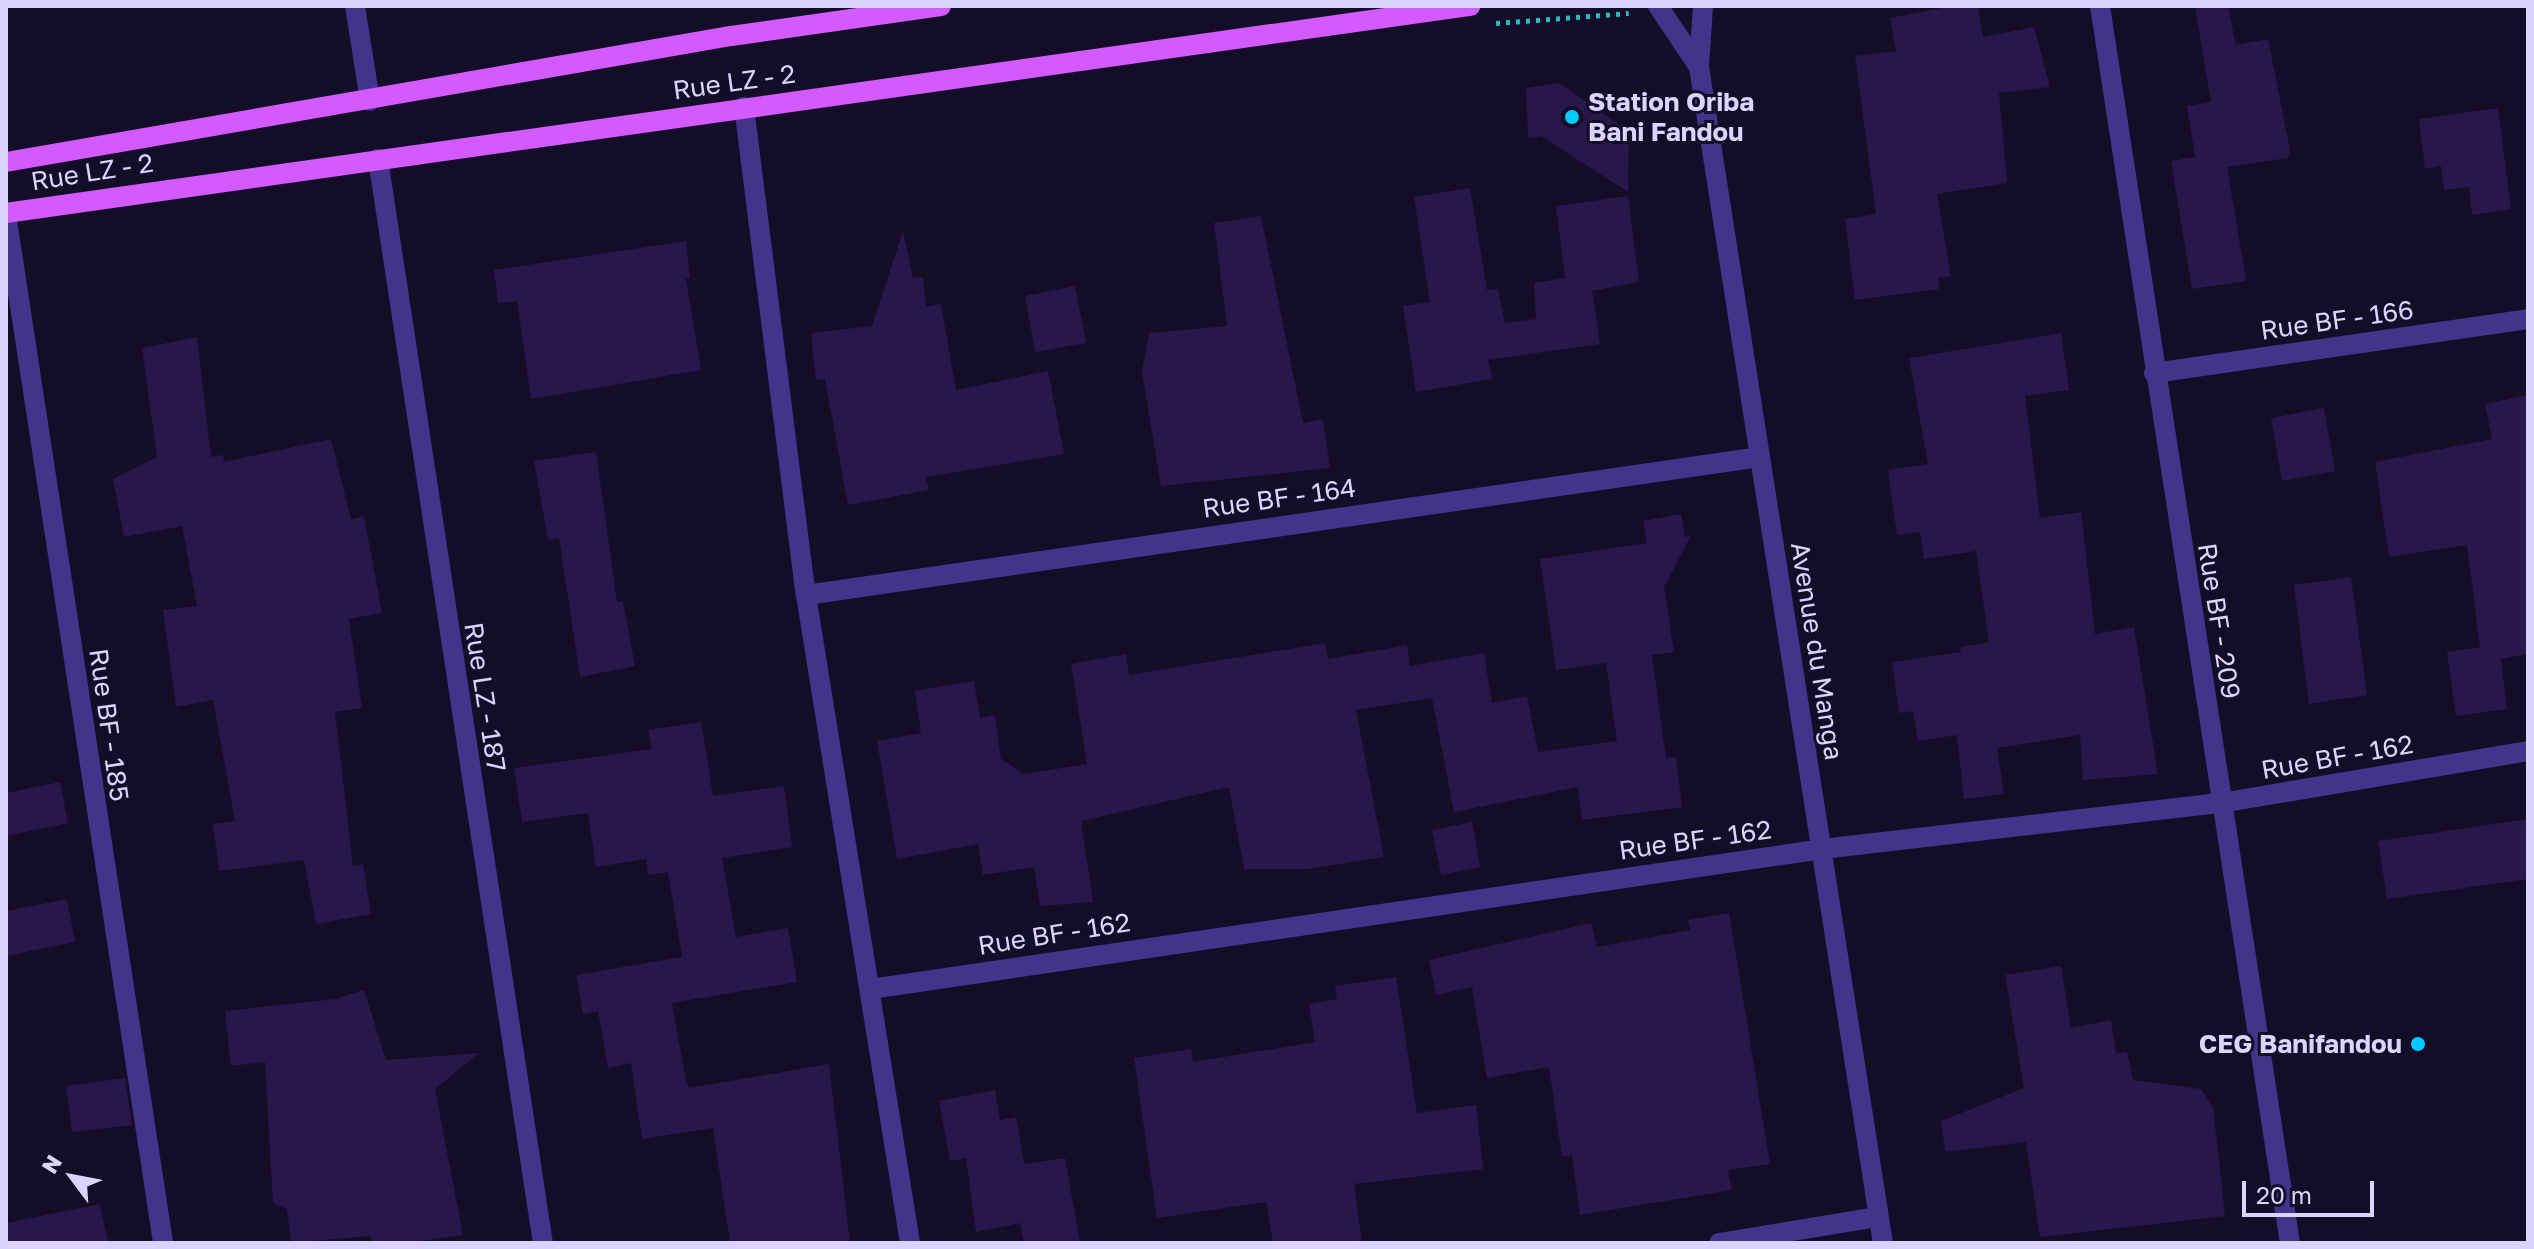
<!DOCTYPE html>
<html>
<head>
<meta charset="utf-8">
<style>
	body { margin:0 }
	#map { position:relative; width:2534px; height:1249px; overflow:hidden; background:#140d27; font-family:"Golos Text",sans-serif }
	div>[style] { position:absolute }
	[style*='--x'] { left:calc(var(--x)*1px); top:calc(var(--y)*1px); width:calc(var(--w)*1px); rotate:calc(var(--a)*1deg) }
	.building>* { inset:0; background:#27174a }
	.path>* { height:5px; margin-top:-2.5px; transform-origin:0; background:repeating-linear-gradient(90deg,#24bcc3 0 4px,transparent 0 10px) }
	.minor>* { height:20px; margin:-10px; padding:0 10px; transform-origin:10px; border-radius:10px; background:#40348b }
	.major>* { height:20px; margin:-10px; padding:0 10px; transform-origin:10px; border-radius:10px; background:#d25aff }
	.dots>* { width:22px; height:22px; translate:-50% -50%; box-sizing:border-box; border:4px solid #140d27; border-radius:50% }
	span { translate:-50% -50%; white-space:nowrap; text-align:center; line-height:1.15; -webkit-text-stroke:6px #140d27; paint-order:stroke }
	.street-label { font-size:26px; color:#ddd3ff }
	.poi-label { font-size:26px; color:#ddd3ff; font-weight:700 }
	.left { translate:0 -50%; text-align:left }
	.right { translate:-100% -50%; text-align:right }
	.frame { position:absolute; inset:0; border:8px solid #ddd3ff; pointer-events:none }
	.north { position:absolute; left:32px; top:1137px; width:80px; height:80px; -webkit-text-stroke:6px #140d27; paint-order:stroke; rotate:302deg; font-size:22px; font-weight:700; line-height:32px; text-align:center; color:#ddd3ff }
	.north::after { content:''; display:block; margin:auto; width:28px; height:36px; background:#ddd3ff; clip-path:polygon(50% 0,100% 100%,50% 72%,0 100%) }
	.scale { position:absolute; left:2242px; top:1181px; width:132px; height:36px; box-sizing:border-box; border:4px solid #ddd3ff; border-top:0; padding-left:10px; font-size:24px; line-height:28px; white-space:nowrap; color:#ddd3ff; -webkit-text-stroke:6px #140d27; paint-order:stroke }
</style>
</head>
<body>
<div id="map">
	<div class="building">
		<i style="clip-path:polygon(1952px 6px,1978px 6px,1983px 37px,2034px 27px,2050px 87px,1999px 93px,2007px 183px,1937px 194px,1951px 276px,1938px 278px,1939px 289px,1855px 300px,1845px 219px,1876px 214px,1855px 56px,1896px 51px,1890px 18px)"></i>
		<i style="clip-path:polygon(2195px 6px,2228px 6px,2236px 45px,2268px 39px,2290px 150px,2288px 158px,2227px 167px,2246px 281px,2192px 289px,2171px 161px,2195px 157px,2187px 106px,2211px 102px)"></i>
		<i style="clip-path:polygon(1559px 83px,1629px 132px,1628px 192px,1541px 136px,1528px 138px,1526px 88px)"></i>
		<i style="clip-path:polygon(2498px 108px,2511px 209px,2472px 215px,2469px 187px,2444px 190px,2441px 166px,2425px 169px,2419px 119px)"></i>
		<i style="clip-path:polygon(1470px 188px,1487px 290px,1498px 289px,1505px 323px,1536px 319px,1534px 283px,1565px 278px,1556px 206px,1628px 196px,1639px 282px,1592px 291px,1600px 344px,1488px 360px,1492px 379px,1416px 392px,1403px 306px,1430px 302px,1414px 197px)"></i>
		<i style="clip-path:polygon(1261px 216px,1303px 423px,1323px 419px,1330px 468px,1161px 486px,1142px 372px,1149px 333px,1227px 326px,1214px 223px)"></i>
		<i style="clip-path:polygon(903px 231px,913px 278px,923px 277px,926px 307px,941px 304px,956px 390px,1048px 371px,1064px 454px,926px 477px,929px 490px,848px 505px,825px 379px,816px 380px,811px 333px,872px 326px)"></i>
		<i style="clip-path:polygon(686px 241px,690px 278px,686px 279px,701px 370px,531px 399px,517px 301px,498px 303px,494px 270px)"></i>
		<i style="clip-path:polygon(1075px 286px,1086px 343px,1035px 352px,1025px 296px)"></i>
		<i style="clip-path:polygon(2061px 333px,2069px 390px,2025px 396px,2040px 518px,2081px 512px,2095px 634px,2134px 627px,2158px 774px,2083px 780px,2080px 735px,1997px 748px,2004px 794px,1964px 799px,1957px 735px,1918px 741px,1913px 711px,1899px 713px,1892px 662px,1961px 652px,1960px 647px,1989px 642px,1976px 551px,1924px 559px,1920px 532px,1897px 535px,1888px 470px,1928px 464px,1909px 358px)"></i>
		<i style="clip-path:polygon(197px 337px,211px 457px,223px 455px,224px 462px,331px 439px,351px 519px,364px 516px,382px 613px,349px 619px,362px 708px,335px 712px,353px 866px,363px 864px,371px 914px,316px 924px,304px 860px,219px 871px,213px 824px,235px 821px,213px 700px,176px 707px,163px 610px,197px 606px,182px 526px,124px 537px,113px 479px,157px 457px,142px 348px)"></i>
		<i style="clip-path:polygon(2528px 395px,2528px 654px,2501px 659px,2507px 709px,2456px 716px,2447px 652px,2480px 647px,2467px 545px,2389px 557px,2375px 462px,2492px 439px,2485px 404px)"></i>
		<i style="clip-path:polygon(2324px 408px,2335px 471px,2282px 481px,2271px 418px)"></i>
		<i style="clip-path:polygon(596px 452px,617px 602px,623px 602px,635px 666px,580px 677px,559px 538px,548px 540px,534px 461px)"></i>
		<i style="clip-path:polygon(1681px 514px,1685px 537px,1691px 536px,1664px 587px,1674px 652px,1652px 655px,1666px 758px,1676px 757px,1682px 807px,1582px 820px,1578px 787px,1454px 812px,1432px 698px,1356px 710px,1384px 857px,1307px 869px,1244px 869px,1229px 787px,1081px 821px,1093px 902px,1040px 906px,1034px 867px,983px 875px,978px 844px,897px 859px,877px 741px,921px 733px,915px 691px,974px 681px,980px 718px,995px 715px,1001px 759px,1024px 774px,1087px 764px,1071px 664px,1126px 654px,1129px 675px,1325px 643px,1328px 659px,1407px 645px,1410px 666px,1484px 653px,1492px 703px,1527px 696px,1538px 752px,1617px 741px,1606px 663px,1556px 670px,1540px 559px,1647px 543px,1643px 521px)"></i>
		<i style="clip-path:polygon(2351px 577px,2367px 695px,2309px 704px,2294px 585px)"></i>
		<i style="clip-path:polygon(701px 722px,713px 796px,784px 786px,792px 847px,722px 858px,736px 937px,788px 928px,797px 982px,672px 1003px,686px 1081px,689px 1088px,829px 1064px,850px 1243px,730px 1243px,713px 1128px,642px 1139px,631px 1063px,608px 1068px,598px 1011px,583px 1014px,576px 975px,682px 957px,668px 872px,648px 875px,646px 859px,596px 867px,588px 813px,522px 822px,514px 768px,652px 749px,648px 730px)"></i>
		<i style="clip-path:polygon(60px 782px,68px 823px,6px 836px,6px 793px)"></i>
		<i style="clip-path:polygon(2528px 819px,2528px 879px,2387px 899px,2378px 841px)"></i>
		<i style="clip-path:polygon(1472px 822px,1480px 867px,1441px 875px,1432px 830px)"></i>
		<i style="clip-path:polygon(67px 899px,75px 942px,6px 956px,6px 911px)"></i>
		<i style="clip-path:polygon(1729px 913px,1770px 1164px,1728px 1170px,1732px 1190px,1580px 1215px,1572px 1155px,1562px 1157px,1549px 1067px,1487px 1078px,1472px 987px,1436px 995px,1429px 960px,1591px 923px,1597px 947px,1690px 930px,1688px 920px)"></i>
		<i style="clip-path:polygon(2061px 966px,2071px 1028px,2111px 1020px,2116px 1053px,2127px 1052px,2133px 1080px,2201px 1089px,2213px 1107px,2225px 1216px,2040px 1237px,2026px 1142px,1945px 1152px,1941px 1121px,2024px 1088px,2005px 975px)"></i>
		<i style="clip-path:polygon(1396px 977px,1417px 1113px,1476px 1105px,1483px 1169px,1354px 1184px,1362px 1243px,1273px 1243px,1266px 1202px,1157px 1218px,1134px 1058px,1191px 1049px,1193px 1062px,1315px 1042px,1309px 1004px,1337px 999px,1335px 986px)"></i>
		<i style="clip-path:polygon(364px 990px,386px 1060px,479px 1053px,435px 1089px,463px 1235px,405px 1243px,372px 1243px,371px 1236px,291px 1243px,287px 1209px,273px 1203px,265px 1062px,231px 1066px,225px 1011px,336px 999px)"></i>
		<i style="clip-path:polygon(125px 1078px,132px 1125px,72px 1132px,66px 1086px)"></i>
		<i style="clip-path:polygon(995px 1090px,1000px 1120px,1016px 1117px,1024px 1164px,1065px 1158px,1080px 1243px,1024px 1243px,1020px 1223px,976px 1232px,966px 1158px,950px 1161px,939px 1101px)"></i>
		<i style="clip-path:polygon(100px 1204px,108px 1243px,6px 1243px,6px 1223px)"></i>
	</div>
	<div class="path">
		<i style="--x:1496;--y:23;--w:133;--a:-4.3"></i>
	</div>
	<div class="minor">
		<i style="--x:355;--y:6;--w:96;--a:81"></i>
		<i style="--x:1658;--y:6;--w:73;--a:56.1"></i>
		<i style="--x:1703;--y:6;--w:61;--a:93.8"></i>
		<i style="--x:1699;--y:67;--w:1190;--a:81.11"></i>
		<i style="--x:2100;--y:6;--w:1252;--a:81.27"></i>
		<i style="--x:744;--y:107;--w:492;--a:82.8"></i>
		<i style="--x:806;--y:595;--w:656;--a:80.88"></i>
		<i style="--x:378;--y:159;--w:1096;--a:81.35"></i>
		<i style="--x:6;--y:214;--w:1041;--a:81.32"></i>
		<i style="--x:2154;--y:373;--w:378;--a:-8.2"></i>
		<i style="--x:806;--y:595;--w:964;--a:-8.23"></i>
		<i style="--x:871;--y:989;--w:961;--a:-8.37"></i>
		<i style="--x:1822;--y:849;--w:402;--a:-6.6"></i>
		<i style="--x:2221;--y:803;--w:311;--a:-9.6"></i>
		<i style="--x:1719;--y:1243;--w:161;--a:-9.3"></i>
	</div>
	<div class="major">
		<i style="--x:6;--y:162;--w:736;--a:-9.86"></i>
		<i style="--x:731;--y:36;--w:212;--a:-8.1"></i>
		<i style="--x:6;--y:213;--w:1479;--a:-8.05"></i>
	</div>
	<div class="dots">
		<i style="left:1572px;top:117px;background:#00cbfe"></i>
		<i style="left:2418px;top:1044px;background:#00cbfe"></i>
	</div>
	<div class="street-label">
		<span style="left:734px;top:82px;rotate:-8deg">Rue LZ - 2</span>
		<span style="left:92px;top:172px;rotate:-9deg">Rue LZ - 2</span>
		<span style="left:2337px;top:320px;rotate:-8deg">Rue BF - 166</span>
		<span style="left:1279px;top:498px;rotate:-8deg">Rue BF - 164</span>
		<span style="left:2219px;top:621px;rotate:81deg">Rue BF - 209</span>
		<span style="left:1817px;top:651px;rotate:81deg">Avenue du Manga</span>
		<span style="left:485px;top:697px;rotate:81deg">Rue LZ - 187</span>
		<span style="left:109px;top:725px;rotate:82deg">Rue BF - 185</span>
		<span style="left:2337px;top:757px;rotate:-10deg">Rue BF - 162</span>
		<span style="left:1695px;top:840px;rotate:-8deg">Rue BF - 162</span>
		<span style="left:1054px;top:934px;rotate:-9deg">Rue BF - 162</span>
	</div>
	<div class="poi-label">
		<span class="left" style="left:1588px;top:117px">Station Oriba<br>Bani Fandou</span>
		<span class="right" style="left:2402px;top:1044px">CEG Banifandou</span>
	</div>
	<div class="frame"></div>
	<div class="north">N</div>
	<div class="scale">20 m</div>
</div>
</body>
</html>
